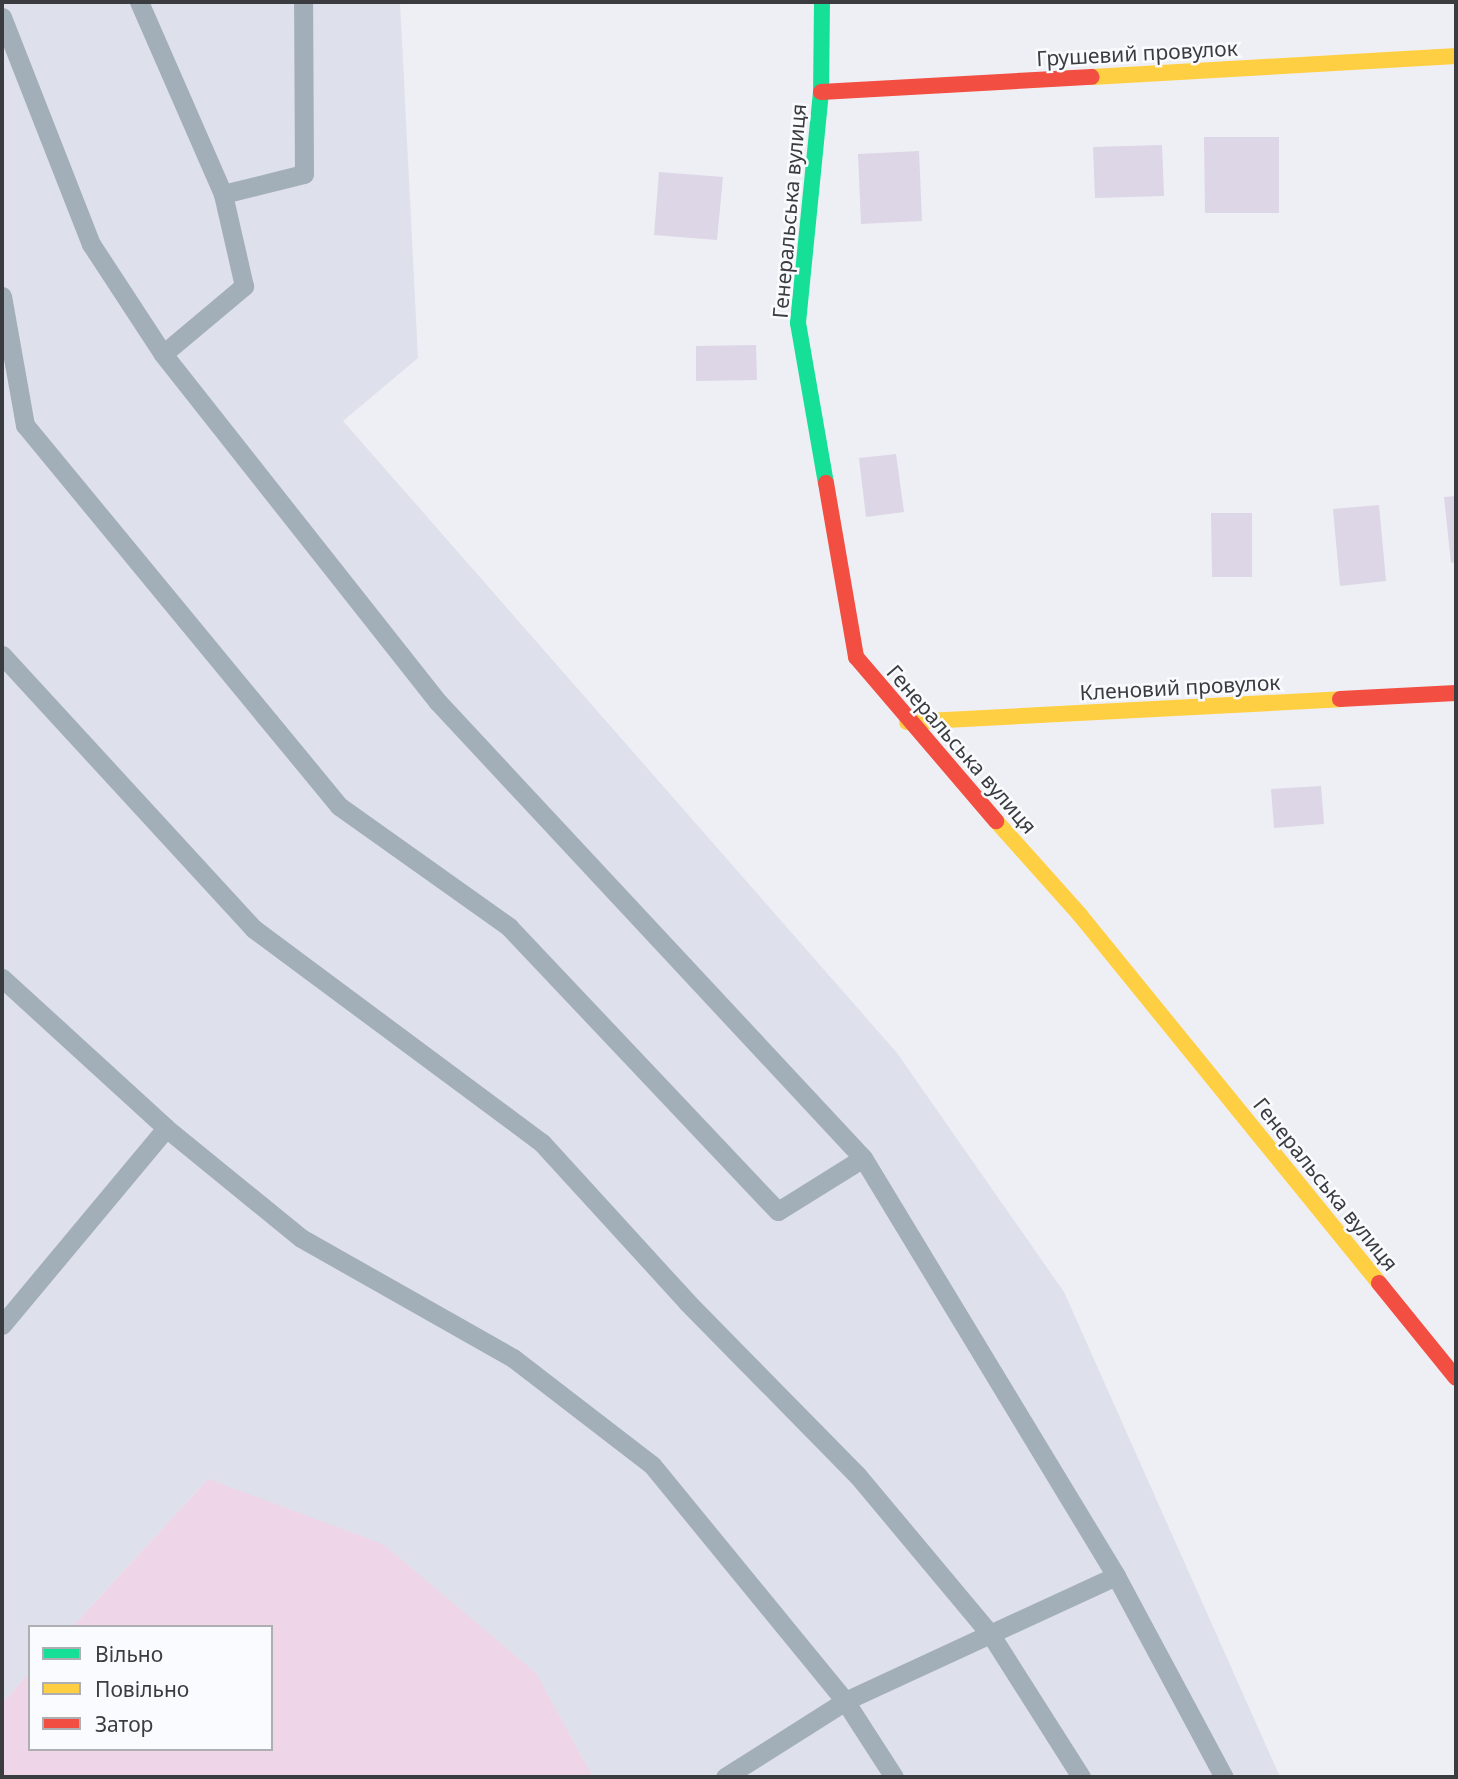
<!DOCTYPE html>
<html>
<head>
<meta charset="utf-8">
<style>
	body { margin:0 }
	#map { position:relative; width:1458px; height:1779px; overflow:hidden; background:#eeeff4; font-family:"Noto Sans",sans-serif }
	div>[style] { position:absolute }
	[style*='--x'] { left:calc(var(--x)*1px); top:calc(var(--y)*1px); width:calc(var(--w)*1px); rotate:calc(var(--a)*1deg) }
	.built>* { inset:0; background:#dee0eb }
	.green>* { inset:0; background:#eed6e8 }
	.building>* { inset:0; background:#dcd6e6 }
	.lane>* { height:19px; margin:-9.5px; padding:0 9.5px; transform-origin:9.5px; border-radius:9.5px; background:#a2aeb8 }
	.fast>* { height:16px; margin:-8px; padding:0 8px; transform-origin:8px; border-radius:8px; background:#16e098 }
	.slow>* { height:16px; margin:-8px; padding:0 8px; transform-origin:8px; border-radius:8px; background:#ffcf43 }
	.jam>* { height:16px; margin:-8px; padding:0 8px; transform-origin:8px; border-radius:8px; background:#f24e42 }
	span { translate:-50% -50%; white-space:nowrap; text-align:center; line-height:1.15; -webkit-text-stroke:5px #fafbff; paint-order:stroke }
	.street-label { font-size:21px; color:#3b3c3f }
	.frame { position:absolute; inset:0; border:4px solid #3b3c3f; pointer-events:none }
	.legend { position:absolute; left:28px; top:1625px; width:245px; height:126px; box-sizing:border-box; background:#fafbff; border:2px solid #aeafb2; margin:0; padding:9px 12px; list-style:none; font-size:21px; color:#3b3c3f }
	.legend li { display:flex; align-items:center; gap:14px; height:35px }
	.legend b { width:35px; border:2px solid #aeafb2 }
</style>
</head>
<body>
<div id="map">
	<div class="built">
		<i style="clip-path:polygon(2px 2px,400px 2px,418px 358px,343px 421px,897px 1053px,1064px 1292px,1280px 1777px,593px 1777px,535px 1673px,208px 1479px,72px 1627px,30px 1627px,30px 1672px,2px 1703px)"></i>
	</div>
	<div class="green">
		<i style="clip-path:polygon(208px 1479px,383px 1544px,536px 1673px,593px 1777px,2px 1777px,2px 1703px,30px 1672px,30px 1749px,271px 1749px,271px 1627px,72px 1627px)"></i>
	</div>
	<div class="building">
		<i style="clip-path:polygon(1204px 137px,1279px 137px,1279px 213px,1205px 213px)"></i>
		<i style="clip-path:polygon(1162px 145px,1164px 196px,1095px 198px,1093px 147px)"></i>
		<i style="clip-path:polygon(919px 151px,922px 221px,861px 224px,858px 154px)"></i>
		<i style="clip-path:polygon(659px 172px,723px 177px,717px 240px,654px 235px)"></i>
		<i style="clip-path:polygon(756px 345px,757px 380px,696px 381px,696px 346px)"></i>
		<i style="clip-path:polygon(896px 454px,904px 512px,866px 517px,859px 458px)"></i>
		<i style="clip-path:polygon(1456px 496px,1456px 562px,1451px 563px,1444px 497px)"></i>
		<i style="clip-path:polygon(1379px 505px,1386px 581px,1340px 586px,1333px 509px)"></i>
		<i style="clip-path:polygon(1211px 513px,1252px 513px,1252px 577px,1212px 577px)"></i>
		<i style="clip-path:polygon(1321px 786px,1324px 824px,1274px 828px,1271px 789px)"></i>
	</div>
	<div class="lane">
		<i style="--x:2;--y:17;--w:244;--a:68.6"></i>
		<i style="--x:91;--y:244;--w:131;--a:56.8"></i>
		<i style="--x:163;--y:354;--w:106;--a:-40"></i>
		<i style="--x:244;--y:286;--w:94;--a:-102.9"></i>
		<i style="--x:223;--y:194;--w:210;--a:-113.6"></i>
		<i style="--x:223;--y:194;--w:83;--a:-13.9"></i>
		<i style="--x:304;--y:174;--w:172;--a:-90.3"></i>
		<i style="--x:2;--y:296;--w:131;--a:79.9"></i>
		<i style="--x:25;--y:425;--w:494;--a:50.5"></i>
		<i style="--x:339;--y:806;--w:209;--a:35.4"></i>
		<i style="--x:509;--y:927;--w:391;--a:46.6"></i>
		<i style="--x:778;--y:1211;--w:100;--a:-31.9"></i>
		<i style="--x:163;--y:354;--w:444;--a:51.7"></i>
		<i style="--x:438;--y:702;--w:623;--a:47.02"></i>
		<i style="--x:863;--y:1158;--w:489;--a:58.8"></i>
		<i style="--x:1116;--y:1576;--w:228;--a:61.8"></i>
		<i style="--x:2;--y:655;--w:372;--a:47.4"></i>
		<i style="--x:254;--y:929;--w:359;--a:36.6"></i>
		<i style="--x:542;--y:1143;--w:215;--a:47.6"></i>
		<i style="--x:687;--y:1302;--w:244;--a:45.5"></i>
		<i style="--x:858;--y:1476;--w:207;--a:50.1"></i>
		<i style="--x:991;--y:1635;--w:168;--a:57.6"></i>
		<i style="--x:2;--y:978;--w:222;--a:42.4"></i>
		<i style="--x:166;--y:1128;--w:174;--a:39.2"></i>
		<i style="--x:301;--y:1238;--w:244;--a:29.5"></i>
		<i style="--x:513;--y:1358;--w:175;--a:37.6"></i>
		<i style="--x:652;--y:1465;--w:305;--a:50.7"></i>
		<i style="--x:845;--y:1701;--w:90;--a:57.2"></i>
		<i style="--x:2;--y:1325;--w:256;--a:-50.2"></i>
		<i style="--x:725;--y:1777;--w:142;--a:-32.3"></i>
		<i style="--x:845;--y:1701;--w:298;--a:-24.8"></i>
	</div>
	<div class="fast">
		<i style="--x:822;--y:2;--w:90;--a:90.6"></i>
		<i style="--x:821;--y:92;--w:232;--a:95.7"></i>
		<i style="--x:798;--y:323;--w:162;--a:80.1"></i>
	</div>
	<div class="slow">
		<i style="--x:1092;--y:77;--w:365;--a:-3.3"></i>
		<i style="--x:907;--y:722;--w:434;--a:-3"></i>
		<i style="--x:996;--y:821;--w:126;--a:48.2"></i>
		<i style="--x:1080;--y:915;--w:474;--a:50.9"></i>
	</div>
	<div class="jam">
		<i style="--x:821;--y:92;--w:271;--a:-3.2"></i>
		<i style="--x:826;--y:483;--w:177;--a:80.2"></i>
		<i style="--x:856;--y:657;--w:216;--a:49.5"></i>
		<i style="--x:1340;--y:699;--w:116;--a:-3"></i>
		<i style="--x:1379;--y:1283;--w:122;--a:51"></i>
	</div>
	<div class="street-label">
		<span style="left:1137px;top:53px;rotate:-3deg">Грушевий провулок</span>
		<span style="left:789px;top:211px;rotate:-85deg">Генеральська вулиця</span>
		<span style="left:1180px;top:687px;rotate:-3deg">Кленовий провулок</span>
		<span style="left:962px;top:749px;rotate:49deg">Генеральська вулиця</span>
		<span style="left:1326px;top:1184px;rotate:51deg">Генеральська вулиця</span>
	</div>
	<div class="frame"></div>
	<ul class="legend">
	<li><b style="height:9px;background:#16e098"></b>Вільно</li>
	<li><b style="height:9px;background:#ffcf43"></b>Повільно</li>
	<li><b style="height:9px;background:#f24e42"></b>Затор</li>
	</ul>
</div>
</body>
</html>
